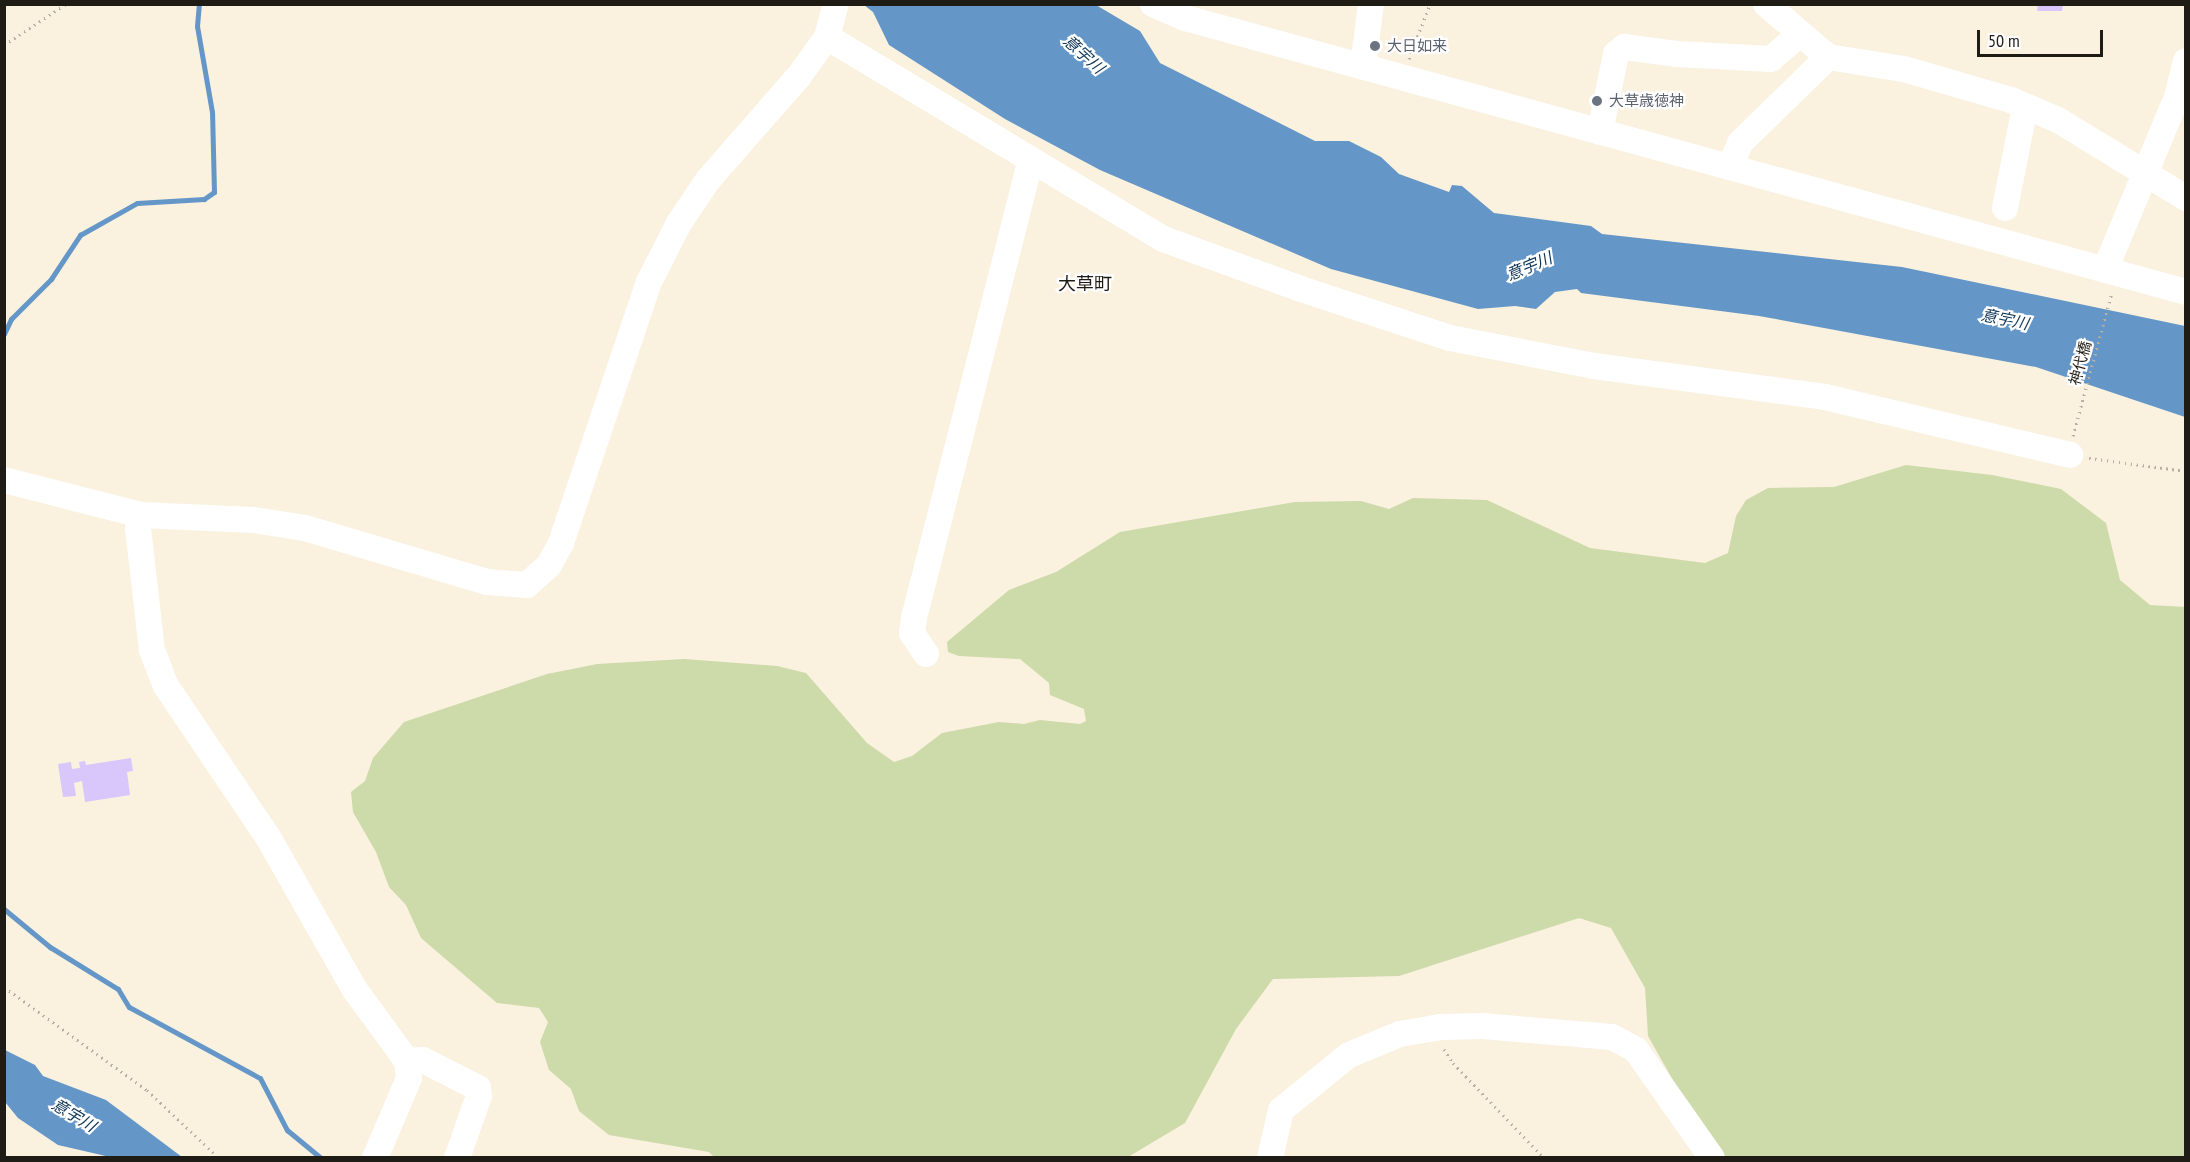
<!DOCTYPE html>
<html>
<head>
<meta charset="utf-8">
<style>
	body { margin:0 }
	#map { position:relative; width:2190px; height:1162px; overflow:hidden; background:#faf1df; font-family:"PT Sans Narrow","Noto Sans JP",sans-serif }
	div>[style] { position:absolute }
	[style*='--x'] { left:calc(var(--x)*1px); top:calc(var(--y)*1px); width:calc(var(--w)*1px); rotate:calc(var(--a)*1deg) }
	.green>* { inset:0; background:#cddaaa }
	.water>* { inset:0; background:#6497c8 }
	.stream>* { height:5px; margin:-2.5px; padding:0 2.5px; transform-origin:2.5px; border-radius:2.5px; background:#6497c8 }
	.building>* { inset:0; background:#d9c7fb }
	.path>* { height:3px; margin-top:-1.5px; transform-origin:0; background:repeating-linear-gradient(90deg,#b7b0a2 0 1.5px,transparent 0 6px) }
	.minor>* { height:26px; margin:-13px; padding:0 13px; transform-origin:13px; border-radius:13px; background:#fff }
	.dots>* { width:16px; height:16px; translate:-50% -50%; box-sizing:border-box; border:3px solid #fff; border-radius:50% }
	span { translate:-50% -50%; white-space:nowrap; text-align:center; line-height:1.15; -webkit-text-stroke:4.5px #fff; paint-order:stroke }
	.worship-label { font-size:15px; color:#5b616d }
	.left { translate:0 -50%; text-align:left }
	.street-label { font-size:15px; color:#1f1c15 }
	.water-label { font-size:16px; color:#0b3354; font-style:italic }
	.quarter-label { font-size:18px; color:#1f1c15 }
	.frame { position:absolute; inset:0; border:6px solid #1f1c15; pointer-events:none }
	.scale { position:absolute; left:1977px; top:30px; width:126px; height:27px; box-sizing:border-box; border:3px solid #1f1c15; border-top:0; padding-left:8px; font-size:18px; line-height:21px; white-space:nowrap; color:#1f1c15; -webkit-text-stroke:4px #fff; paint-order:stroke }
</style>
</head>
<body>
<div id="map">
	<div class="green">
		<i style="clip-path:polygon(1906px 465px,1992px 475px,2061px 489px,2106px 523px,2120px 580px,2150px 605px,2185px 607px,2185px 1157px,1725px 1157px,1687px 1105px,1648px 1036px,1645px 988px,1611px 928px,1579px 918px,1399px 976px,1273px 979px,1236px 1029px,1185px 1123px,1128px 1157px,714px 1157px,709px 1152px,609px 1135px,579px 1111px,571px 1089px,549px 1070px,540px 1042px,548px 1022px,539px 1008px,497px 1003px,421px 938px,406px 905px,389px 887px,376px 852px,353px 812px,351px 792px,365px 781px,373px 758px,404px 722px,547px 674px,597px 664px,684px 659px,777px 666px,806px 673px,867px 743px,894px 762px,912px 756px,942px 733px,999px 722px,1024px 724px,1040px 720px,1080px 724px,1086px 721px,1084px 709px,1050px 695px,1049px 683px,1020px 659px,959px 656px,948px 652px,947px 642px,1009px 590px,1056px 572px,1120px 532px,1295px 502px,1361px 501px,1389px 509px,1413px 498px,1487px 500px,1590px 548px,1705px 563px,1728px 553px,1736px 516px,1746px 500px,1768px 488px,1834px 487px)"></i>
	</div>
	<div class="water">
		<i style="clip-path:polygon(864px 5px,1096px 5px,1140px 31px,1160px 63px,1315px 141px,1349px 141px,1381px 157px,1399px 174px,1449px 192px,1452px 185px,1462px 186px,1494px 213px,1591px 226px,1602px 234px,1902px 267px,2185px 326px,2185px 417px,2036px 367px,1759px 316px,1581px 293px,1577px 289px,1555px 292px,1536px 309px,1515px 306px,1478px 309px,1331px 269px,1100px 170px,1005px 119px,889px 45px,873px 12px)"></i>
		<i style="clip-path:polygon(5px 1050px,35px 1065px,43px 1076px,106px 1100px,182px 1157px,110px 1157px,58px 1145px,18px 1118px,5px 1102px)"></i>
	</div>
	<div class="stream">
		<i style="--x:4;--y:334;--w:17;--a:-65"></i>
		<i style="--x:11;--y:319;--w:57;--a:-45"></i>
		<i style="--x:51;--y:279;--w:53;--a:-56.6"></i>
		<i style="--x:80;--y:235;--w:65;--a:-29.3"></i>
		<i style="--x:137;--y:203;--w:67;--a:-3.4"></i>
		<i style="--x:204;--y:199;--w:12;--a:-35"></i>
		<i style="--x:214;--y:192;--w:80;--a:-91.4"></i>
		<i style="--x:212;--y:112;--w:87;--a:-99.9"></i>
		<i style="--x:197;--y:26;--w:22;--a:-85"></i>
		<i style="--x:4;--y:909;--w:60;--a:39.6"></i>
		<i style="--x:50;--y:947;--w:80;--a:31.7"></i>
		<i style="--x:118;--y:989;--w:21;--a:59"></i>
		<i style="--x:129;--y:1007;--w:149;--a:28.5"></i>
		<i style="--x:260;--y:1078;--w:59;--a:62.6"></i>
		<i style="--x:287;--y:1130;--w:44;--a:39.5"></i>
	</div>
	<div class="building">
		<i style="clip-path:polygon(2038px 4px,2063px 4px,2062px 11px,2037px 11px)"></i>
		<i style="clip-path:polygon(131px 758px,133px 771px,127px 772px,130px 795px,85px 802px,82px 781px,74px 783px,76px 796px,63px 797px,58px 764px,71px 762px,72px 769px,80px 768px,79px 762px,85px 761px,86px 765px)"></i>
	</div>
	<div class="path">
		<i style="--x:4;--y:45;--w:74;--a:-33.5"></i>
		<i style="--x:1409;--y:59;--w:59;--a:-69.1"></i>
		<i style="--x:2073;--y:436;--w:149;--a:-74.8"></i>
		<i style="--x:2089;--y:458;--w:98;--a:7.6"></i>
		<i style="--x:4;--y:987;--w:176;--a:35.8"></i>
		<i style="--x:147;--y:1090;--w:99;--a:43.4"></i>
		<i style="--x:1444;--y:1049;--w:17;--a:57"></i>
		<i style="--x:1453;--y:1063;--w:132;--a:46.2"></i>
	</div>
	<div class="minor">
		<i style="--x:1153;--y:4;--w:35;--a:24"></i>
		<i style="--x:1185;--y:18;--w:1038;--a:15.31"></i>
		<i style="--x:1766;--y:4;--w:82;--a:40.5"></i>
		<i style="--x:1828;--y:57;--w:77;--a:9"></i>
		<i style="--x:1904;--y:69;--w:111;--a:16.2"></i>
		<i style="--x:2011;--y:100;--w:51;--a:23.1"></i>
		<i style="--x:2058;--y:120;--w:150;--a:31.4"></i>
		<i style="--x:827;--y:37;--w:392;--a:31"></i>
		<i style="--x:1163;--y:239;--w:147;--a:19.9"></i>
		<i style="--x:1301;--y:289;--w:157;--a:18.2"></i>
		<i style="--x:1450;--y:338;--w:147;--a:11"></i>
		<i style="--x:1594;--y:366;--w:233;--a:7.6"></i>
		<i style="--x:1825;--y:397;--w:252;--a:13.3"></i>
		<i style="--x:1363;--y:67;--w:64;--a:-82.8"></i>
		<i style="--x:1600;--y:132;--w:80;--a:-78.4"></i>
		<i style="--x:1616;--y:54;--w:11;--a:-41"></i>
		<i style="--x:1624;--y:47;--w:53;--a:7.5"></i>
		<i style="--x:1677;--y:54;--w:94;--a:3"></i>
		<i style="--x:1771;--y:59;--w:37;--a:-41"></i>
		<i style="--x:1730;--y:167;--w:26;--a:-67"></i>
		<i style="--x:1740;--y:143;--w:123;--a:-44.3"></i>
		<i style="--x:2005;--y:208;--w:103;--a:-78.8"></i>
		<i style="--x:2105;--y:270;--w:187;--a:-67.4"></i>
		<i style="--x:2177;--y:97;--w:37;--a:-76"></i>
		<i style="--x:4;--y:480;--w:141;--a:14.3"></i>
		<i style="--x:141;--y:515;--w:113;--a:2.5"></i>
		<i style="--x:254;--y:520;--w:52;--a:8.9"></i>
		<i style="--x:305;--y:528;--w:190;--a:16.5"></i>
		<i style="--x:487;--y:582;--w:40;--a:4.3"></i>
		<i style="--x:527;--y:585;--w:30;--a:-42"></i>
		<i style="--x:549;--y:565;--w:25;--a:-61"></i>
		<i style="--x:561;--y:543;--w:275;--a:-71.4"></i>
		<i style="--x:649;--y:282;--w:66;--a:-63"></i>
		<i style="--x:679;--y:223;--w:52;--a:-56"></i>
		<i style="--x:708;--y:180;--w:138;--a:-48.8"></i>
		<i style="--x:799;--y:76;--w:48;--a:-54.3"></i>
		<i style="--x:827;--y:37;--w:34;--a:-75"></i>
		<i style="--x:141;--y:515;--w:13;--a:103"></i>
		<i style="--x:138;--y:528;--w:123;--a:83.5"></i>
		<i style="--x:152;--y:650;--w:39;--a:69"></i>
		<i style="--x:166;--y:686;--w:182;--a:56"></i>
		<i style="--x:268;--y:837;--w:176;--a:60.4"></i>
		<i style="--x:355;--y:990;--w:88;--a:53.8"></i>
		<i style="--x:407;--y:1061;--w:17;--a:83"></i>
		<i style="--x:409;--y:1078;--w:87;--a:113"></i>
		<i style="--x:926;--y:654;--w:25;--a:-124"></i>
		<i style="--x:912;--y:633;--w:15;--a:-82"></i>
		<i style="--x:914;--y:618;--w:471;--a:-75.7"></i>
		<i style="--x:407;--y:1061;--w:16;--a:-4"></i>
		<i style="--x:423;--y:1060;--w:62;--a:27"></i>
		<i style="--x:478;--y:1088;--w:8;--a:83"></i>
		<i style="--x:479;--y:1096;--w:66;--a:109.5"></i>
		<i style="--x:1270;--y:1158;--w:49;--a:-77.1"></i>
		<i style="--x:1281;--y:1110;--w:87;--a:-39"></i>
		<i style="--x:1349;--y:1055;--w:55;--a:-22.4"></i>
		<i style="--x:1400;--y:1034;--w:42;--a:-9.7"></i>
		<i style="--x:1441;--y:1027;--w:42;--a:-1.4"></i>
		<i style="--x:1483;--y:1026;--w:129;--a:4.9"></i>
		<i style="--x:1612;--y:1037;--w:27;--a:28"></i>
		<i style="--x:1636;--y:1050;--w:132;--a:54.9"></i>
	</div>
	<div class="dots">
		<i style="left:1375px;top:46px;background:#6b7280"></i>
		<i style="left:1597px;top:101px;background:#6b7280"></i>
	</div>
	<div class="worship-label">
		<span class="left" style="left:1387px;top:46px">大日如来</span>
		<span class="left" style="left:1609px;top:101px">大草歳徳神</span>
	</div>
	<div class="street-label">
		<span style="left:2080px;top:363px;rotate:-75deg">神代橋</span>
	</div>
	<div class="water-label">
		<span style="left:1084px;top:54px;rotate:42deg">意宇川</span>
		<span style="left:1529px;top:266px;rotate:-23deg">意宇川</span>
		<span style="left:2005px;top:319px;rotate:12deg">意宇川</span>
		<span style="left:74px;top:1115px;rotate:31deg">意宇川</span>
	</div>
	<div class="quarter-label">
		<span style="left:1085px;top:284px">大草町</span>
	</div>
	<div class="frame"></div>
	<div class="scale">50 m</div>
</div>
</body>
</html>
